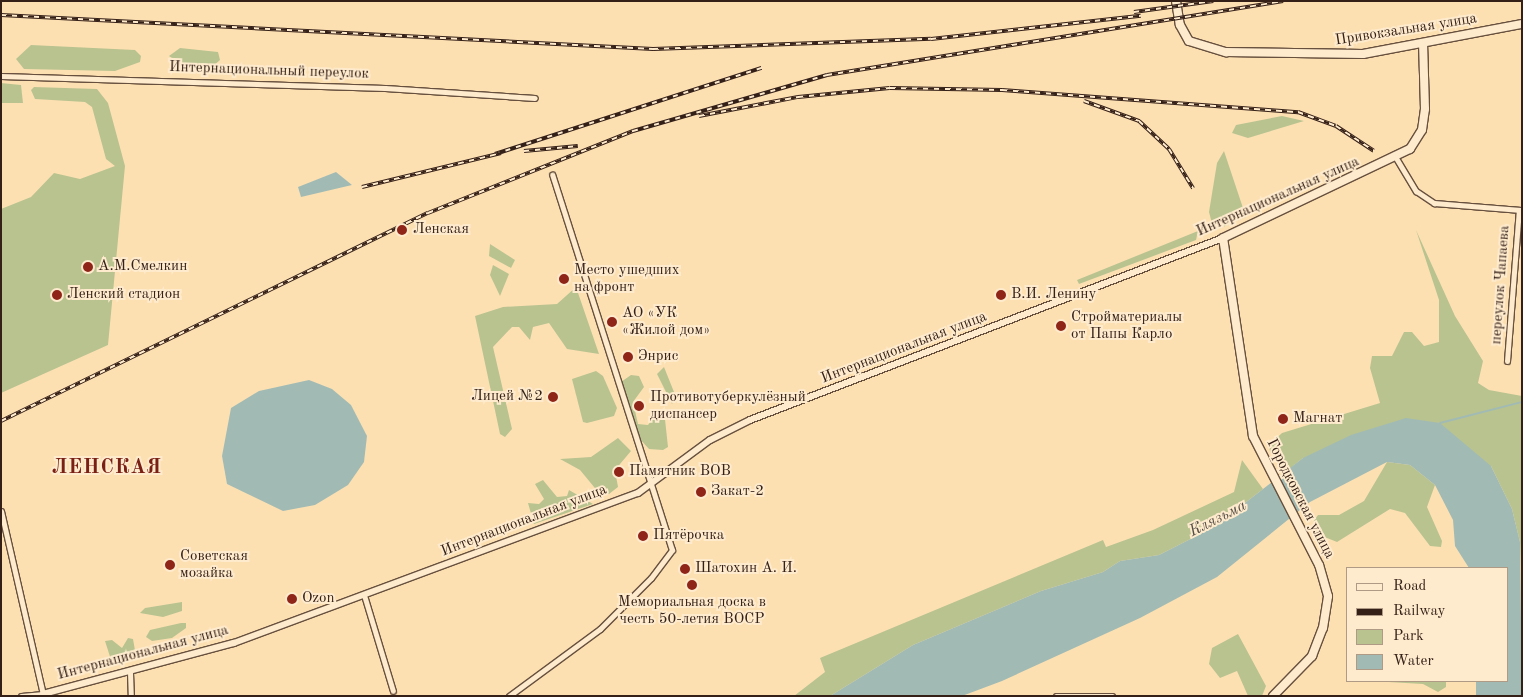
<!DOCTYPE html>
<html>
<head>
<meta charset="utf-8">
<style>
	body { margin:0 }
	#map { position:relative; width:1523px; height:697px; overflow:hidden; background:#fde0b2; font-family:"Old Standard TT",serif }
	div>[style] { position:absolute }
	[style*='--x'] { left:calc(var(--x)*1px); top:calc(var(--y)*1px); width:calc(var(--w)*1px); rotate:calc(var(--a)*1deg) }
	.green>* { inset:0; background:#b9c390 }
	.water>* { inset:0; background:#a1bbb4 }
	.stream>* { height:2px; margin:-1px; padding:0 1px; transform-origin:1px; border-radius:1px; background:#a1bbb4 }
	.roads { filter:drop-shadow(1px 0 #67503e) drop-shadow(-1px 0 #67503e) drop-shadow(0 1px #67503e) drop-shadow(0 -1px #67503e) }
	.minor>* { height:5px; margin:-2.5px; padding:0 2.5px; transform-origin:2.5px; border-radius:2.5px; background:#feebcd }
	.tertiary>* { height:6px; margin:-3px; padding:0 3px; transform-origin:3px; border-radius:3px; background:#feebcd }
	.secondary>* { height:8px; margin:-4px; padding:0 4px; transform-origin:4px; border-radius:4px; background:#feebcd }
	.rail>* { height:4px; margin-top:-2px; transform-origin:0; background:repeating-linear-gradient(90deg,#feebcd 0 5.5px,#352018 0 11px); box-sizing:border-box; border-block:1px solid #352018 }
	.dots>* { width:14px; height:14px; translate:-50% -50%; box-sizing:border-box; border:2px solid #feebcd; border-radius:50% }
	span { translate:-50% -50%; white-space:nowrap; text-align:center; line-height:1.15; -webkit-text-stroke:4px #feebcd; paint-order:stroke }
	.street-label { font-size:15px; color:#352018 }
	.poi-label { font-size:15px; color:#352018 }
	.left { translate:0 -50%; text-align:left }
	.right { translate:-100% -50%; text-align:right }
	.water-label { font-size:16px; color:#554e47; font-style:italic }
	.district-label { font-size:20px; color:#7a1f14; font-weight:700; letter-spacing:1px }
	.frame { position:absolute; inset:0; border:2px solid #352018; pointer-events:none }
	.legend { position:absolute; left:1346px; top:567px; width:162px; height:115px; box-sizing:border-box; background:#feebcd; border:1px solid #ae9a85; margin:0; padding:6px 9px; list-style:none; font-size:15px; color:#352018 }
	.legend li { display:flex; align-items:center; gap:10px; height:25px }
	.legend b { width:25px; border:1px solid #ae9a85 }
</style>
</head>
<body>
<div id="map">
	<div class="green">
		<i style="clip-path:polygon(31px 45px,135px 50px,141px 56px,140px 62px,115px 71px,24px 69px,16px 59px)"></i>
		<i style="clip-path:polygon(180px 48px,218px 52px,220px 60px,205px 73px,189px 70px,169px 56px)"></i>
		<i style="clip-path:polygon(1px 83px,21px 85px,23px 103px,1px 103px)"></i>
		<i style="clip-path:polygon(34px 87px,97px 89px,108px 103px,125px 166px,108px 345px,1px 393px,1px 209px,31px 197px,54px 173px,80px 179px,115px 166px,106px 159px,92px 107px,85px 102px,35px 99px,31px 90px)"></i>
		<i style="clip-path:polygon(1282px 116px,1304px 121px,1248px 138px,1232px 133px,1236px 125px)"></i>
		<i style="clip-path:polygon(1224px 151px,1246px 217px,1214px 231px,1209px 212px,1217px 163px)"></i>
		<i style="clip-path:polygon(1416px 230px,1455px 316px,1483px 361px,1478px 383px,1489px 390px,1522px 396px,1522px 593px,1520px 542px,1512px 509px,1491px 466px,1303px 458px,1288px 470px,1270px 452px,1269px 445px,1282px 433px,1380px 403px,1370px 368px,1372px 356px,1392px 356px,1404px 332px,1412px 332px,1424px 346px,1439px 342px,1439px 300px)"></i>
		<i style="clip-path:polygon(1198px 231px,1196px 240px,1079px 284px,1077px 280px)"></i>
		<i style="clip-path:polygon(490px 244px,515px 260px,511px 268px,489px 256px)"></i>
		<i style="clip-path:polygon(493px 265px,509px 274px,500px 296px,490px 275px)"></i>
		<i style="clip-path:polygon(576px 287px,599px 354px,567px 349px,549px 323px,533px 327px,530px 340px,519px 327px,512px 327px,493px 347px,512px 429px,505px 437px,500px 434px,475px 316px,503px 307px,557px 304px)"></i>
		<i style="clip-path:polygon(664px 367px,676px 397px,672px 404px,657px 374px)"></i>
		<i style="clip-path:polygon(596px 371px,603px 376px,617px 408px,614px 416px,587px 423px,583px 422px,572px 379px)"></i>
		<i style="clip-path:polygon(631px 375px,639px 376px,644px 387px,633px 402px,638px 424px,648px 425px,660px 409px,664px 410px,668px 447px,663px 450px,649px 449px,639px 438px,621px 382px)"></i>
		<i style="clip-path:polygon(618px 438px,631px 451px,615px 470px,618px 487px,609px 494px,599px 493px,580px 470px,560px 459px,591px 457px)"></i>
		<i style="clip-path:polygon(1242px 460px,1263px 489px,1214px 527px,1159px 555px,1120px 561px,1103px 572px,1041px 591px,913px 645px,830px 696px,794px 696px,825px 672px,820px 658px,1103px 540px,1106px 547px,1153px 530px,1234px 492px)"></i>
		<i style="clip-path:polygon(1387px 462px,1410px 465px,1435px 485px,1427px 507px,1442px 541px,1441px 547px,1430px 546px,1405px 513px,1390px 509px,1337px 542px,1317px 534px,1313px 522px,1318px 515px,1339px 515px,1364px 501px)"></i>
		<i style="clip-path:polygon(543px 480px,557px 497px,567px 496px,569px 490px,593px 504px,534px 524px,528px 503px,539px 504px,544px 499px,535px 484px)"></i>
		<i style="clip-path:polygon(182px 602px,182px 611px,163px 617px,140px 613px,145px 608px)"></i>
		<i style="clip-path:polygon(181px 623px,186px 623px,186px 628px,172px 638px,152px 641px,146px 637px,150px 630px)"></i>
		<i style="clip-path:polygon(1238px 634px,1266px 686px,1262px 696px,1248px 696px,1237px 671px,1220px 678px,1209px 664px,1212px 648px)"></i>
		<i style="clip-path:polygon(128px 638px,133px 639px,136px 656px,113px 666px,105px 641px,112px 640px,122px 648px)"></i>
		<i style="clip-path:polygon(1371px 681px,1446px 681px,1446px 687px,1438px 692px,1423px 684px)"></i>
	</div>
	<div class="water">
		<i style="clip-path:polygon(336px 172px,352px 185px,301px 197px,298px 187px)"></i>
		<i style="clip-path:polygon(309px 380px,332px 389px,351px 405px,367px 436px,364px 462px,348px 485px,315px 505px,283px 511px,227px 484px,222px 456px,231px 408px,259px 391px)"></i>
		<i style="clip-path:polygon(1406px 418px,1440px 423px,1491px 466px,1512px 509px,1520px 542px,1522px 696px,1476px 696px,1476px 681px,1507px 681px,1507px 568px,1469px 568px,1455px 546px,1453px 520px,1435px 485px,1410px 465px,1387px 462px,1310px 502px,1217px 577px,1140px 618px,1002px 681px,962px 696px,830px 696px,913px 645px,1041px 591px,1103px 572px,1120px 561px,1159px 555px,1214px 527px,1303px 458px,1351px 435px)"></i>
	</div>
	<div class="stream">
		<i style="--x:1440;--y:423;--w:85;--a:-14.4"></i>
	</div>
	<div class="roads">
		<div class="minor">
			<i style="--x:1;--y:76;--w:384;--a:1.8"></i>
			<i style="--x:385;--y:88;--w:150;--a:3.8"></i>
			<i style="--x:1396;--y:158;--w:39;--a:59"></i>
			<i style="--x:1416;--y:191;--w:22;--a:34"></i>
			<i style="--x:1434;--y:203;--w:87;--a:4.6"></i>
			<i style="--x:1507;--y:361;--w:151;--a:-85.5"></i>
			<i style="--x:1;--y:511;--w:188;--a:77.1"></i>
			<i style="--x:43;--y:694;--w:22;--a:175"></i>
			<i style="--x:364;--y:595;--w:100;--a:73.2"></i>
			<i style="--x:130;--y:672;--w:24;--a:88"></i>
			<i style="--x:509;--y:696;--w:113;--a:-36.4"></i>
			<i style="--x:600;--y:629;--w:72;--a:-45"></i>
			<i style="--x:651;--y:578;--w:35;--a:-53"></i>
			<i style="--x:672;--y:550;--w:394;--a:-107.7"></i>
			<i style="--x:1056;--y:696;--w:56;--a:0"></i>
		</div>
		<div class="tertiary">
			<i style="--x:43;--y:694;--w:198;--a:-15"></i>
			<i style="--x:234;--y:643;--w:431;--a:-20.4"></i>
			<i style="--x:638;--y:493;--w:89;--a:-36.4"></i>
			<i style="--x:710;--y:440;--w:45;--a:-26.6"></i>
			<i style="--x:750;--y:420;--w:507;--a:-21.05"></i>
		</div>
		<div class="secondary">
			<i style="--x:1176;--y:1;--w:24;--a:81"></i>
			<i style="--x:1180;--y:25;--w:18;--a:61"></i>
			<i style="--x:1189;--y:41;--w:39;--a:17"></i>
			<i style="--x:1226;--y:52;--w:137;--a:0.8"></i>
			<i style="--x:1363;--y:54;--w:162;--a:-10.7"></i>
			<i style="--x:1273;--y:696;--w:56;--a:-45.7"></i>
			<i style="--x:1312;--y:656;--w:30;--a:-69"></i>
			<i style="--x:1323;--y:628;--w:32;--a:-81"></i>
			<i style="--x:1328;--y:596;--w:32;--a:-106"></i>
			<i style="--x:1319;--y:565;--w:145;--a:-117.1"></i>
			<i style="--x:1253;--y:436;--w:200;--a:-98.6"></i>
			<i style="--x:1223;--y:238;--w:207;--a:-25.5"></i>
			<i style="--x:1410;--y:149;--w:22;--a:-58"></i>
			<i style="--x:1422;--y:130;--w:21;--a:-82"></i>
			<i style="--x:1425;--y:109;--w:66;--a:-91.7"></i>
		</div>
	</div>
	<div class="rail">
		<i style="--x:1134;--y:12;--w:80;--a:-7.9"></i>
		<i style="--x:1;--y:15;--w:653;--a:2.99"></i>
		<i style="--x:653;--y:49;--w:278;--a:-2.1"></i>
		<i style="--x:931;--y:39;--w:211;--a:-6.3"></i>
		<i style="--x:1084;--y:101;--w:59;--a:20"></i>
		<i style="--x:1139;--y:121;--w:41;--a:43"></i>
		<i style="--x:1169;--y:149;--w:46;--a:58.4"></i>
		<i style="--x:699;--y:116;--w:101;--a:-10.9"></i>
		<i style="--x:798;--y:97;--w:92;--a:-5.6"></i>
		<i style="--x:890;--y:88;--w:112;--a:1"></i>
		<i style="--x:1002;--y:90;--w:297;--a:4.3"></i>
		<i style="--x:1298;--y:112;--w:40;--a:20.2"></i>
		<i style="--x:1336;--y:126;--w:45;--a:33.3"></i>
		<i style="--x:524;--y:151;--w:54;--a:-5.3"></i>
		<i style="--x:495;--y:154;--w:280;--a:-17.9"></i>
		<i style="--x:362;--y:187;--w:143;--a:-13.7"></i>
		<i style="--x:1;--y:421;--w:475;--a:-26"></i>
		<i style="--x:428;--y:213;--w:221;--a:-21.8"></i>
		<i style="--x:633;--y:131;--w:202;--a:-16.1"></i>
		<i style="--x:827;--y:75;--w:462;--a:-9.2"></i>
	</div>
	<div class="dots">
		<i style="left:402px;top:230px;background:#8f2418"></i>
		<i style="left:88px;top:267px;background:#8f2418"></i>
		<i style="left:564px;top:279px;background:#8f2418"></i>
		<i style="left:57px;top:295px;background:#8f2418"></i>
		<i style="left:1001px;top:295px;background:#8f2418"></i>
		<i style="left:612px;top:322px;background:#8f2418"></i>
		<i style="left:1061px;top:326px;background:#8f2418"></i>
		<i style="left:628px;top:357px;background:#8f2418"></i>
		<i style="left:553px;top:397px;background:#8f2418"></i>
		<i style="left:639px;top:406px;background:#8f2418"></i>
		<i style="left:1283px;top:419px;background:#8f2418"></i>
		<i style="left:619px;top:472px;background:#8f2418"></i>
		<i style="left:701px;top:492px;background:#8f2418"></i>
		<i style="left:643px;top:536px;background:#8f2418"></i>
		<i style="left:170px;top:565px;background:#8f2418"></i>
		<i style="left:685px;top:569px;background:#8f2418"></i>
		<i style="left:692px;top:585px;background:#8f2418"></i>
		<i style="left:292px;top:599px;background:#8f2418"></i>
	</div>
	<div class="street-label">
		<span style="left:1406px;top:30px;rotate:-9deg">Привокзальная улица</span>
		<span style="left:269px;top:71px;rotate:2deg">Интернациональный переулок</span>
		<span style="left:1278px;top:197px;rotate:-24deg">Интернациональная улица</span>
		<span style="left:1501px;top:285px;rotate:-86deg">переулок Чапаева</span>
		<span style="left:904px;top:348px;rotate:-21deg">Интернациональная улица</span>
		<span style="left:1300px;top:499px;rotate:63deg">Городковская улица</span>
		<span style="left:524px;top:521px;rotate:-21deg">Интернациональная улица</span>
		<span style="left:143px;top:653px;rotate:-15deg">Интернациональная улица</span>
	</div>
	<div class="poi-label">
		<span class="left" style="left:413px;top:230px">Ленская</span>
		<span class="left" style="left:98px;top:267px">А.М.Смелкин</span>
		<span class="left" style="left:574px;top:279px">Место ушедших<br>на фронт</span>
		<span class="left" style="left:67px;top:295px">Ленский стадион</span>
		<span class="left" style="left:1011px;top:295px">В.И. Ленину</span>
		<span class="left" style="left:622px;top:322px">АО «УК<br>«Жилой дом»</span>
		<span class="left" style="left:1071px;top:326px">Стройматериалы<br>от Папы Карло</span>
		<span class="left" style="left:638px;top:357px">Энрис</span>
		<span class="right" style="left:543px;top:397px">Лицей №2</span>
		<span class="left" style="left:650px;top:406px">Противотуберкулёзный<br>диспансер</span>
		<span class="left" style="left:1293px;top:419px">Магнат</span>
		<span class="left" style="left:629px;top:472px">Памятник ВОВ</span>
		<span class="left" style="left:711px;top:492px">Закат-2</span>
		<span class="left" style="left:653px;top:536px">Пятёрочка</span>
		<span class="left" style="left:180px;top:565px">Советская<br>мозайка</span>
		<span class="left" style="left:695px;top:569px">Шатохин А. И.</span>
		<span class="left" style="left:302px;top:599px">Ozon</span>
		<span style="left:692px;top:611px">Мемориальная доска в<br>честь 50-летия ВОСР</span>
	</div>
	<div class="water-label">
		<span style="left:1218px;top:519px;rotate:-27deg">Клязьма</span>
	</div>
	<div class="district-label">
		<span style="left:107px;top:468px">ЛЕНСКАЯ</span>
	</div>
	<div class="frame"></div>
	<ul class="legend">
	<li><b style="height:6px;background:#feebcd"></b>Road</li>
	<li><b style="height:6px;background:#352018"></b>Railway</li>
	<li><b style="height:14px;background:#b9c390"></b>Park</li>
	<li><b style="height:14px;background:#a1bbb4"></b>Water</li>
	</ul>
</div>
</body>
</html>
